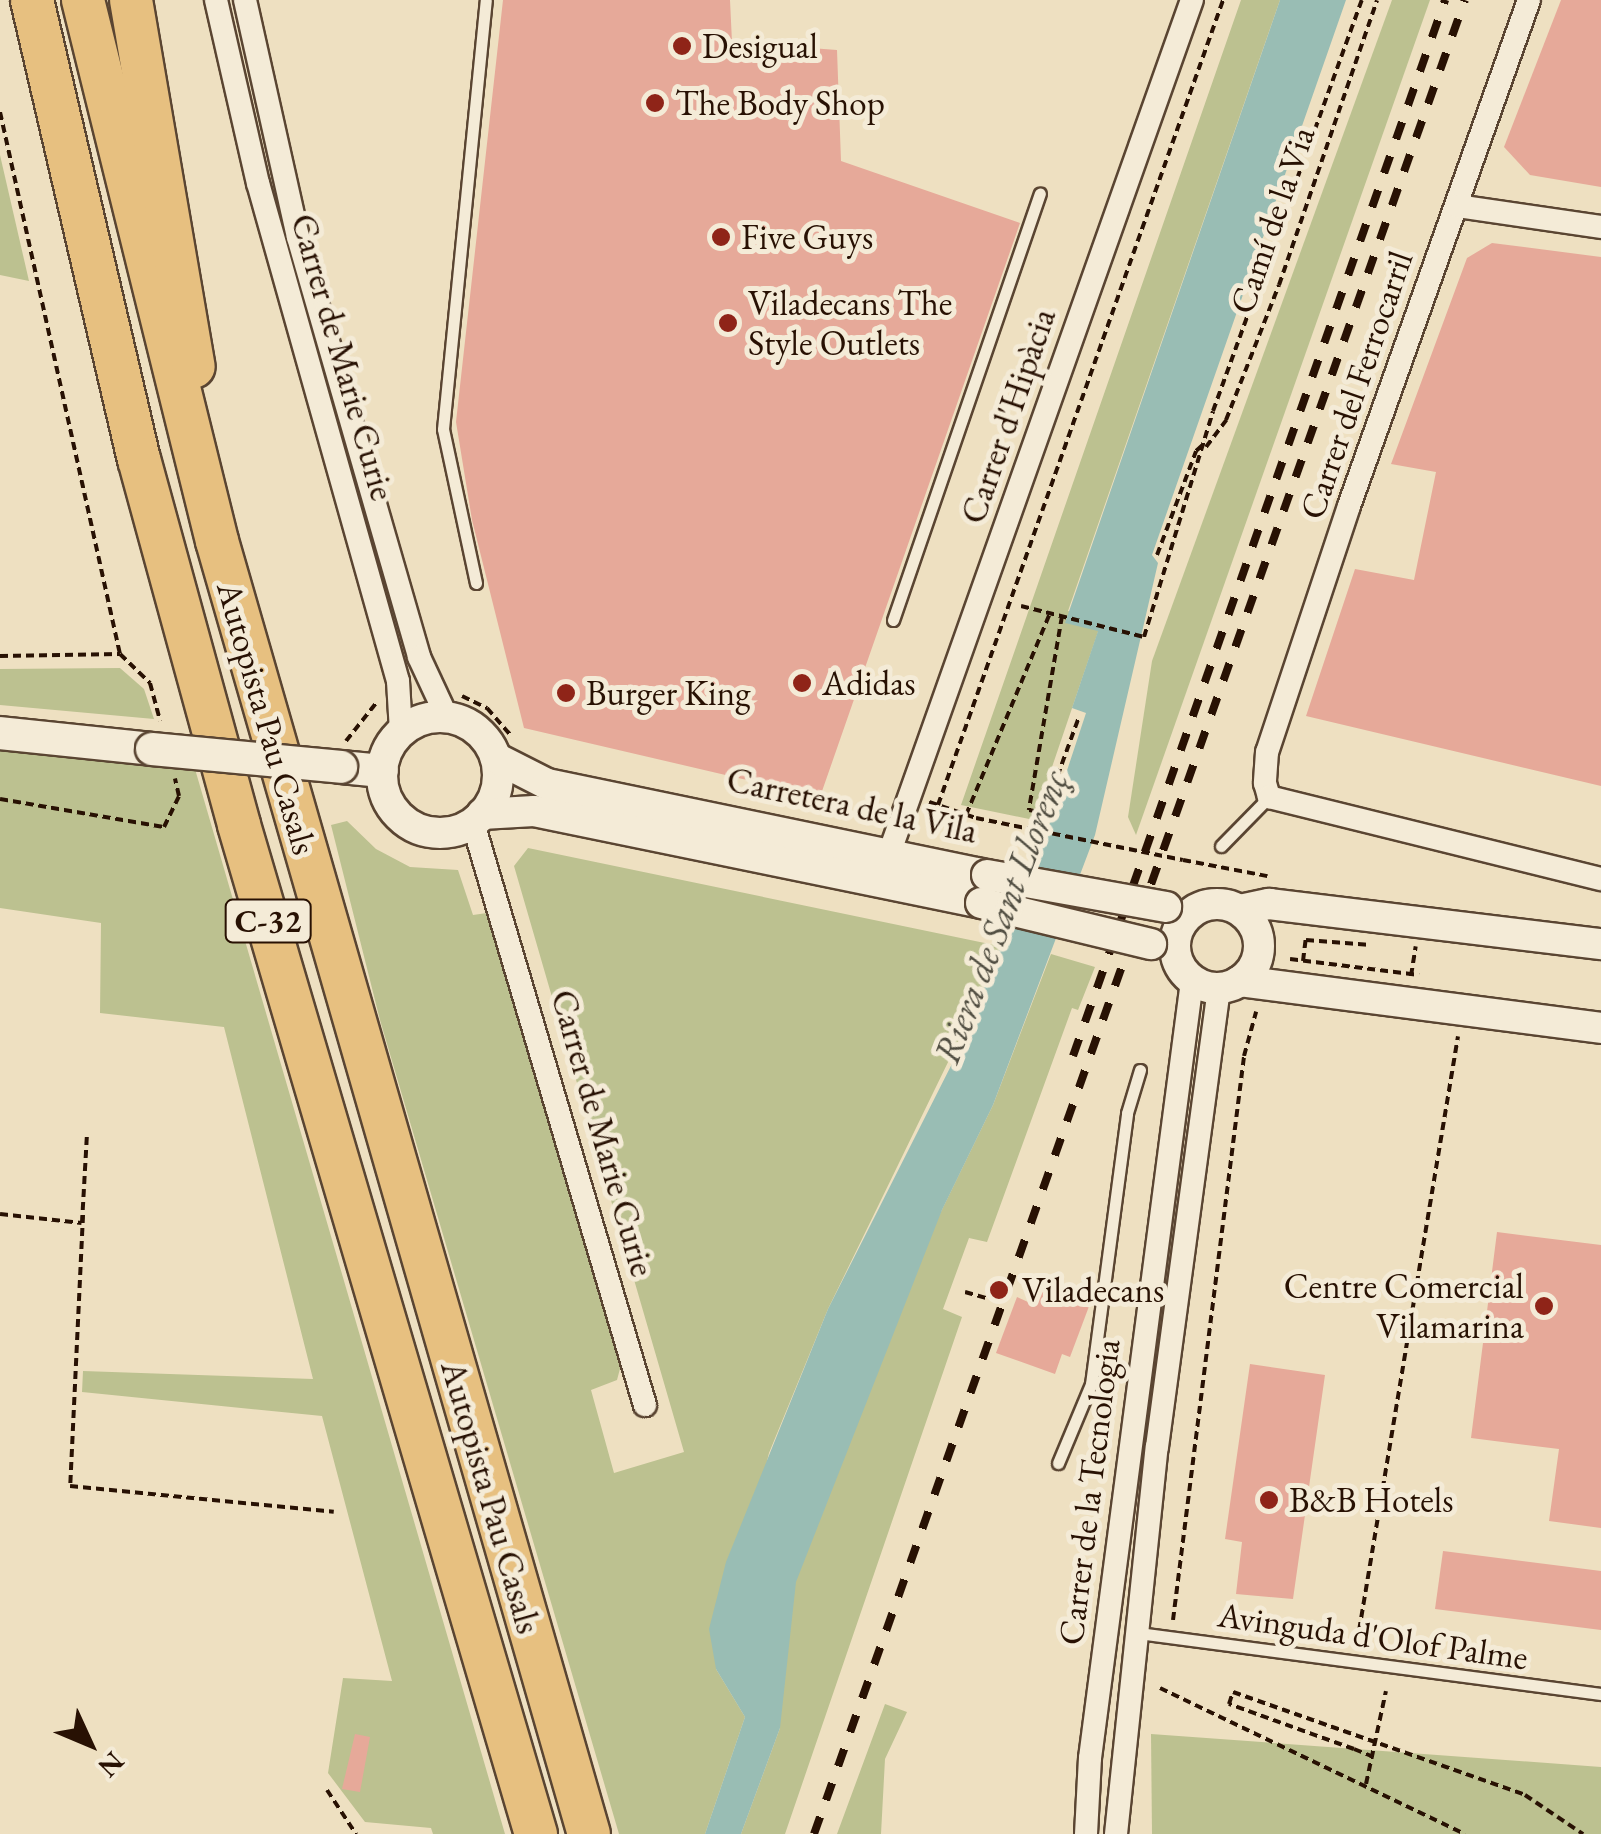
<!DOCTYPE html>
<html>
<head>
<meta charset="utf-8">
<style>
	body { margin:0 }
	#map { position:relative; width:1601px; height:1834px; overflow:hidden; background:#eee0c1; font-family:"EB Garamond",serif }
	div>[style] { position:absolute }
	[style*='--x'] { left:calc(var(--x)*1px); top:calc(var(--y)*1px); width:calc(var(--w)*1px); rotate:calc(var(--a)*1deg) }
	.green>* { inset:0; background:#bcc190 }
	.water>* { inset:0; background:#99bdb4 }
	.building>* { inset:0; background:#e6a999 }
	.path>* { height:4px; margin-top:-2px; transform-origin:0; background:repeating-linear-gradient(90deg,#281103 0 8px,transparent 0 13px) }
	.roads { filter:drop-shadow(2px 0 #5a4532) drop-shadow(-2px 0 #5a4532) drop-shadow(0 2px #5a4532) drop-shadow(0 -2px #5a4532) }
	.service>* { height:11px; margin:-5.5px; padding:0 5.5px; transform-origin:5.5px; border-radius:5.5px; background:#f4ebd7 }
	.minor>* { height:22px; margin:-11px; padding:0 11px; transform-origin:11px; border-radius:11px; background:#f4ebd7 }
	.tertiary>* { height:30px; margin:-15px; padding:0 15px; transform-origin:15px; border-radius:15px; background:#f4ebd7 }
	.tertiary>.ring { margin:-15px; padding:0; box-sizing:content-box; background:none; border:30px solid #f4ebd7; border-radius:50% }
	.secondary>* { height:32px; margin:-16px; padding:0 16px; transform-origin:16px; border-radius:16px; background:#f4ebd7 }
	.motorway>* { height:42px; margin:-21px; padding:0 21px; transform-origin:21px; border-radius:21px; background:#e7c080 }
	.rail>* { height:8px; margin-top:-4px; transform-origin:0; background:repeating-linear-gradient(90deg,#281103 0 18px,transparent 0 36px) }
	.path-bridge>* { height:4px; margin-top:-2px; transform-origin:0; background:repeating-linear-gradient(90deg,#281103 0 8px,transparent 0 13px) }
	.bridges { filter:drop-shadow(2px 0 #5a4532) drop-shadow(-2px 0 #5a4532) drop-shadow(0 2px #5a4532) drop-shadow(0 -2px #5a4532) }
	.tertiary-bridge>* { height:30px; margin:-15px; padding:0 15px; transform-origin:15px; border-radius:15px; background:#f4ebd7 }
	.secondary-bridge>* { height:32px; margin:-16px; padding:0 16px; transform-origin:16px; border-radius:16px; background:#f4ebd7 }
	.dots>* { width:28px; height:28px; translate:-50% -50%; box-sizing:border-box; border:5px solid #f4ebd7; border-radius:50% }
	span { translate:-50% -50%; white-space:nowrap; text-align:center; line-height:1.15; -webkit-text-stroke:10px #f4ebd7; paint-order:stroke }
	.shield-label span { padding:2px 8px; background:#f4ebd7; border:2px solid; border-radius:8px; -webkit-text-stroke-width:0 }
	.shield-label { font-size:32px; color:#281103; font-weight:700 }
	.poi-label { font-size:35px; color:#281103 }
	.left { translate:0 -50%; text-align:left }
	.right { translate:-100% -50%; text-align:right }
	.street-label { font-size:35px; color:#281103 }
	.water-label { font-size:38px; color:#504d41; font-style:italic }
	.north { position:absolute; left:40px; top:1694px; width:100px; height:100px; -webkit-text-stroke:8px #f4ebd7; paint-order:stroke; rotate:134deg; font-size:28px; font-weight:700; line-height:40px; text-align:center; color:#281103 }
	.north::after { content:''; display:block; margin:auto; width:35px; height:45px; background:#281103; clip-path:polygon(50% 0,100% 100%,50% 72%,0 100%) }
</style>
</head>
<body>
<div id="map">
	<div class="green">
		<i style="clip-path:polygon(1241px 0,1280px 0,1068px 611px,1102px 620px,1034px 820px,961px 805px)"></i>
		<i style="clip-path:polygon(1392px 0,1430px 0,1136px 835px,1128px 817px,1152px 661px)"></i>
		<i style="clip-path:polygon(0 155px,29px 281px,0 275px)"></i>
		<i style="clip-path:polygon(120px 668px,144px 689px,154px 719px,0 705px,0 669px)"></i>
		<i style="clip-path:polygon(0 750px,195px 769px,505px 1834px,433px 1834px,431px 1828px,365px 1822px,328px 1773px,343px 1678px,392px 1681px,322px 1416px,82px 1392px,83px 1371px,313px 1379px,224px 1027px,100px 1013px,101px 923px,0 908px)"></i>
		<i style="clip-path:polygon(347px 821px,376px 849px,410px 867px,458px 870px,473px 915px,487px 913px,622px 1361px,617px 1380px,591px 1390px,614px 1473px,684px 1452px,514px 866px,528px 848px,1004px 947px,828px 1309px,769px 1453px,716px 1669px,745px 1717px,705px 1834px,619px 1834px,380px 1020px,331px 825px)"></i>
		<i style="clip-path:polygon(1051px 954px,1095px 967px,1078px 1010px,1072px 1008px,987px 1242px,969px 1238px,943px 1309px,962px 1317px,785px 1834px,741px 1834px,780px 1728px,776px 1599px,859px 1380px,993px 1105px)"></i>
		<i style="clip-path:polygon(885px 1704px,907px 1712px,885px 1759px,881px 1834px,837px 1834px)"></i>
		<i style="clip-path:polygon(1151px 1734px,1601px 1767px,1601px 1834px,1152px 1834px)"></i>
	</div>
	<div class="water">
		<i style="clip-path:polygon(1280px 0,1346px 0,1152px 555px,1158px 563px,1095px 835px,993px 1105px,942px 1210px,796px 1582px,780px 1728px,741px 1834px,705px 1834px,745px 1717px,716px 1669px,709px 1629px,726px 1562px,828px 1309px,960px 1048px,1049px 825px,1086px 713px,1072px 708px,1098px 631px,1065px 623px)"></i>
	</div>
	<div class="building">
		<i style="clip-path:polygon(503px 0,730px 0,732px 42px,837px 50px,841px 161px,1020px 223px,820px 797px,524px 728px,472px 520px,456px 422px)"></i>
		<i style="clip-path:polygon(1561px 0,1601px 0,1601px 187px,1530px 175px,1504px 147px)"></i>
		<i style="clip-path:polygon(1492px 243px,1601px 257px,1601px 786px,1306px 716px,1355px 569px,1414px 580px,1436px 472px,1391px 464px,1467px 258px)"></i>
		<i style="clip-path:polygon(1497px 1232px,1601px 1245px,1601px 1528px,1549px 1521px,1559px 1449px,1471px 1438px)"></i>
		<i style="clip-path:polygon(1046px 1282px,1068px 1290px,1085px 1282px,1091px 1301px,1070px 1357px,1062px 1354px,1055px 1374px,996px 1353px,1017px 1297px,1028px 1302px,1033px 1287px)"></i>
		<i style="clip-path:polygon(1250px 1364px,1325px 1375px,1293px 1599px,1236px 1594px,1242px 1542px,1225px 1539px)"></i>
		<i style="clip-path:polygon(1443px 1551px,1601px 1571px,1601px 1630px,1435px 1609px)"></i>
		<i style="clip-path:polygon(355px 1734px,370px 1737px,360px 1792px,342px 1789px)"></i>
	</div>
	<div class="path">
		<i style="--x:0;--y:112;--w:555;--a:77.52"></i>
		<i style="--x:120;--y:654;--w:42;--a:44"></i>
		<i style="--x:150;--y:683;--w:39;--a:75"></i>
		<i style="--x:1206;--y:447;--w:34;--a:-53"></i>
		<i style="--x:1226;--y:420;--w:145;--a:-68.6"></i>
		<i style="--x:1279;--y:285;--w:301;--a:-71"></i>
		<i style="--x:1157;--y:555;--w:111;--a:-69.4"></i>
		<i style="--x:1196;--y:451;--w:13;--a:-42"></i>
		<i style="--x:1021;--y:606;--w:127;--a:14.1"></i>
		<i style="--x:1144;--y:637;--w:236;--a:-73"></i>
		<i style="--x:1213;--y:411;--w:437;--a:-70.1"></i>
		<i style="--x:1062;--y:616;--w:197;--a:99.7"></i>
		<i style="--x:1029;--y:810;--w:15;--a:11"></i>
		<i style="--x:1044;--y:813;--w:102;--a:-70"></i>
		<i style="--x:0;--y:656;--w:120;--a:-1"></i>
		<i style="--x:462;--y:696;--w:28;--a:26"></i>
		<i style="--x:487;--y:708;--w:37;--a:49"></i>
		<i style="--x:346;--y:741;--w:50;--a:-51.5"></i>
		<i style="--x:0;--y:799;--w:166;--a:9.7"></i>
		<i style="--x:164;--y:827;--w:34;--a:-64"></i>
		<i style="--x:179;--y:796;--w:18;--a:-103"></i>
		<i style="--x:929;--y:802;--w:50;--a:18.8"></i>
		<i style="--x:938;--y:805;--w:854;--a:-70.5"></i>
		<i style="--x:966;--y:815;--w:219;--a:-67.4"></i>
		<i style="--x:1183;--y:860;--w:86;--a:10.8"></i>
		<i style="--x:1306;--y:940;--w:65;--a:4.4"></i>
		<i style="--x:1290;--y:959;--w:130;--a:7.1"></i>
		<i style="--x:1303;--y:961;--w:26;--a:-83"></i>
		<i style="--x:1411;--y:976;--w:30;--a:-81"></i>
		<i style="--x:0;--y:1214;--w:82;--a:6.3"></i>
		<i style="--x:82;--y:1223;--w:89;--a:-86.8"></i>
		<i style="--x:83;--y:1215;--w:271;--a:92.7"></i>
		<i style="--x:70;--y:1486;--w:265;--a:5.6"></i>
		<i style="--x:965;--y:1292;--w:26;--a:16"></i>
		<i style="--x:1173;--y:1620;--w:568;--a:-82.82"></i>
		<i style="--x:1244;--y:1056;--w:46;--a:-74.7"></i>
		<i style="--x:1357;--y:1643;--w:615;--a:-80.55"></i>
		<i style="--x:1160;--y:1688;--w:338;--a:25.6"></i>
		<i style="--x:1354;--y:1749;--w:22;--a:22"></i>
		<i style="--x:1366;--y:1784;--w:95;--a:-77.9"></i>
		<i style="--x:327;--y:1790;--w:53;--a:56.6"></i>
	</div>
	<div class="roads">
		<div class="service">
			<i style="--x:476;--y:583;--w:157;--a:-102.1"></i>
			<i style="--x:443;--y:429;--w:431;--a:-84.3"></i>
			<i style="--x:893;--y:620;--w:451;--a:-71"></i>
			<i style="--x:1221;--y:846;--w:69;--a:-45.6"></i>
			<i style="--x:1058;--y:1463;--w:86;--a:-67.3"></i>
			<i style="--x:1091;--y:1384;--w:273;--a:-82.4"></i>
			<i style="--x:1127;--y:1113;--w:45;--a:-73.2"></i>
			<i style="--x:1138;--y:1633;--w:467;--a:7.5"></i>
		</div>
		<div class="minor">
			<i style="--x:216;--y:0;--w:188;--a:77.1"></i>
			<i style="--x:258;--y:183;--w:517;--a:74.3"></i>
			<i style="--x:398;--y:681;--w:51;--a:86.6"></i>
			<i style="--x:245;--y:0;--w:243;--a:77.4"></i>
			<i style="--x:298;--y:237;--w:437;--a:73.9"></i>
			<i style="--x:419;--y:657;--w:66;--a:65"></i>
			<i style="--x:1529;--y:0;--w:537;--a:109.58"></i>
			<i style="--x:1349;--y:506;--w:259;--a:108.4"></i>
			<i style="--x:1267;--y:752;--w:31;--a:94"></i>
			<i style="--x:1265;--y:783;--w:15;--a:74"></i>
			<i style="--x:1269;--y:797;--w:342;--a:13.9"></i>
			<i style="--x:1457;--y:206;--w:146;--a:8.3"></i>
			<i style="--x:473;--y:823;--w:607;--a:73.54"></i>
			<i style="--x:889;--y:854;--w:906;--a:-70.47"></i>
			<i style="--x:1086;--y:1834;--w:76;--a:-87"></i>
			<i style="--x:1090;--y:1758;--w:784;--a:-82.52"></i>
			<i style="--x:1116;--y:1834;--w:389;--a:-84"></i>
			<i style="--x:1157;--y:1447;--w:463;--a:-82.3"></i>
		</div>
		<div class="tertiary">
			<i class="ring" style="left:382px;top:717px;width:86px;height:86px"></i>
			<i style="--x:496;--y:758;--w:57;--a:27"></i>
			<i style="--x:547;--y:784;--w:449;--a:11.7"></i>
			<i style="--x:482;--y:814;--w:52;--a:-3.3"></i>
			<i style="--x:534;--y:811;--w:456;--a:11.6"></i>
			<i class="ring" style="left:1175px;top:904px;width:54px;height:54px"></i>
			<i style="--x:1240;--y:910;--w:30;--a:-12"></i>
			<i style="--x:1269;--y:904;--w:334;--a:6.9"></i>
			<i style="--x:1240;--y:981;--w:364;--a:7.4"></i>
		</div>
		<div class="secondary">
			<i style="--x:0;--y:733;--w:153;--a:6"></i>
			<i style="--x:341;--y:767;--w:41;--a:5.6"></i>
		</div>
		<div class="motorway">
			<i style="--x:32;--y:0;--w:471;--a:76.9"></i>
			<i style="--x:139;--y:459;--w:379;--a:74.7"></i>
			<i style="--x:239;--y:825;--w:1052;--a:73.6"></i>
			<i style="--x:83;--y:0;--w:557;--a:76.09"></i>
			<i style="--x:217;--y:541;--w:1345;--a:73.95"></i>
			<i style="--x:131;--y:0;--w:372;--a:80.3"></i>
		</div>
	</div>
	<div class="rail">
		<i style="--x:1073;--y:1056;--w:1120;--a:-70.59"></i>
		<i style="--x:814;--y:1834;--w:1946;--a:-70.46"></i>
	</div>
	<div class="path-bridge">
		<i style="--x:976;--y:818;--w:211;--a:11.5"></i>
		<i style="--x:1354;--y:1749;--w:133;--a:-160.2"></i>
		<i style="--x:1229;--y:1704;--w:13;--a:-72"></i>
		<i style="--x:1233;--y:1692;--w:310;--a:19.4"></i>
		<i style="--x:1525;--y:1795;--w:70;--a:33.9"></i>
	</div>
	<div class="bridges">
		<div class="tertiary-bridge">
			<i style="--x:987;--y:875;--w:182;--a:10.1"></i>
			<i style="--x:981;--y:903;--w:175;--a:13.6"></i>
		</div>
		<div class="secondary-bridge">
			<i style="--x:152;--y:749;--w:190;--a:5.4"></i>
		</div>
	</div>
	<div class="dots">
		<i style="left:682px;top:46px;background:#8f2418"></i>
		<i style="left:655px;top:103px;background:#8f2418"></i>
		<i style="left:721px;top:237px;background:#8f2418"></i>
		<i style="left:728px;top:323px;background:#8f2418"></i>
		<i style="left:802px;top:683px;background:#8f2418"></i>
		<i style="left:566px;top:693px;background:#8f2418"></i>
		<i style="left:999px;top:1290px;background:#8f2418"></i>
		<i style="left:1544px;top:1306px;background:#8f2418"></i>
		<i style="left:1269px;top:1500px;background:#8f2418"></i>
	</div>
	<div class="shield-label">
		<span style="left:268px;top:921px">C-32</span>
	</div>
	<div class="poi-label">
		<span class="left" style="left:702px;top:46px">Desigual</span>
		<span class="left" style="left:675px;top:103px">The Body Shop</span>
		<span class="left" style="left:741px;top:237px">Five Guys</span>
		<span class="left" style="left:748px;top:323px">Viladecans The<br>Style Outlets</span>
		<span class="left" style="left:822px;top:683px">Adidas</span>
		<span class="left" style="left:586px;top:693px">Burger King</span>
		<span class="right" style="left:1524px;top:1306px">Centre Comercial<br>Vilamarina</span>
		<span class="left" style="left:1022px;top:1290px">Viladecans</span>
		<span class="left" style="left:1289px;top:1500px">B&amp;B Hotels</span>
	</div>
	<div class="street-label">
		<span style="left:1272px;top:220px;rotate:-71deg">Camí de la Via</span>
		<span style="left:343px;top:357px;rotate:74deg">Carrer de Marie Curie</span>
		<span style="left:1356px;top:385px;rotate:-71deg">Carrer del Ferrocarril</span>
		<span style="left:1008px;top:416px;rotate:-71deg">Carrer d'Hipàcia</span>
		<span style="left:267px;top:718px;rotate:74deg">Autopista Pau Casals</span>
		<span style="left:852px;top:805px;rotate:12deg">Carretera de la Vila</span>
		<span style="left:603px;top:1133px;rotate:74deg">Carrer de Marie Curie</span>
		<span style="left:1089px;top:1492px;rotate:-83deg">Carrer de la Tecnologia</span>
		<span style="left:491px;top:1497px;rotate:74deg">Autopista Pau Casals</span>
		<span style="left:1373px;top:1636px;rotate:8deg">Avinguda d'Olof Palme</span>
	</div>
	<div class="water-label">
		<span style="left:1000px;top:917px;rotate:-69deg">Riera de Sant Llorenç</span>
	</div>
	<div class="north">N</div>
</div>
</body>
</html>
